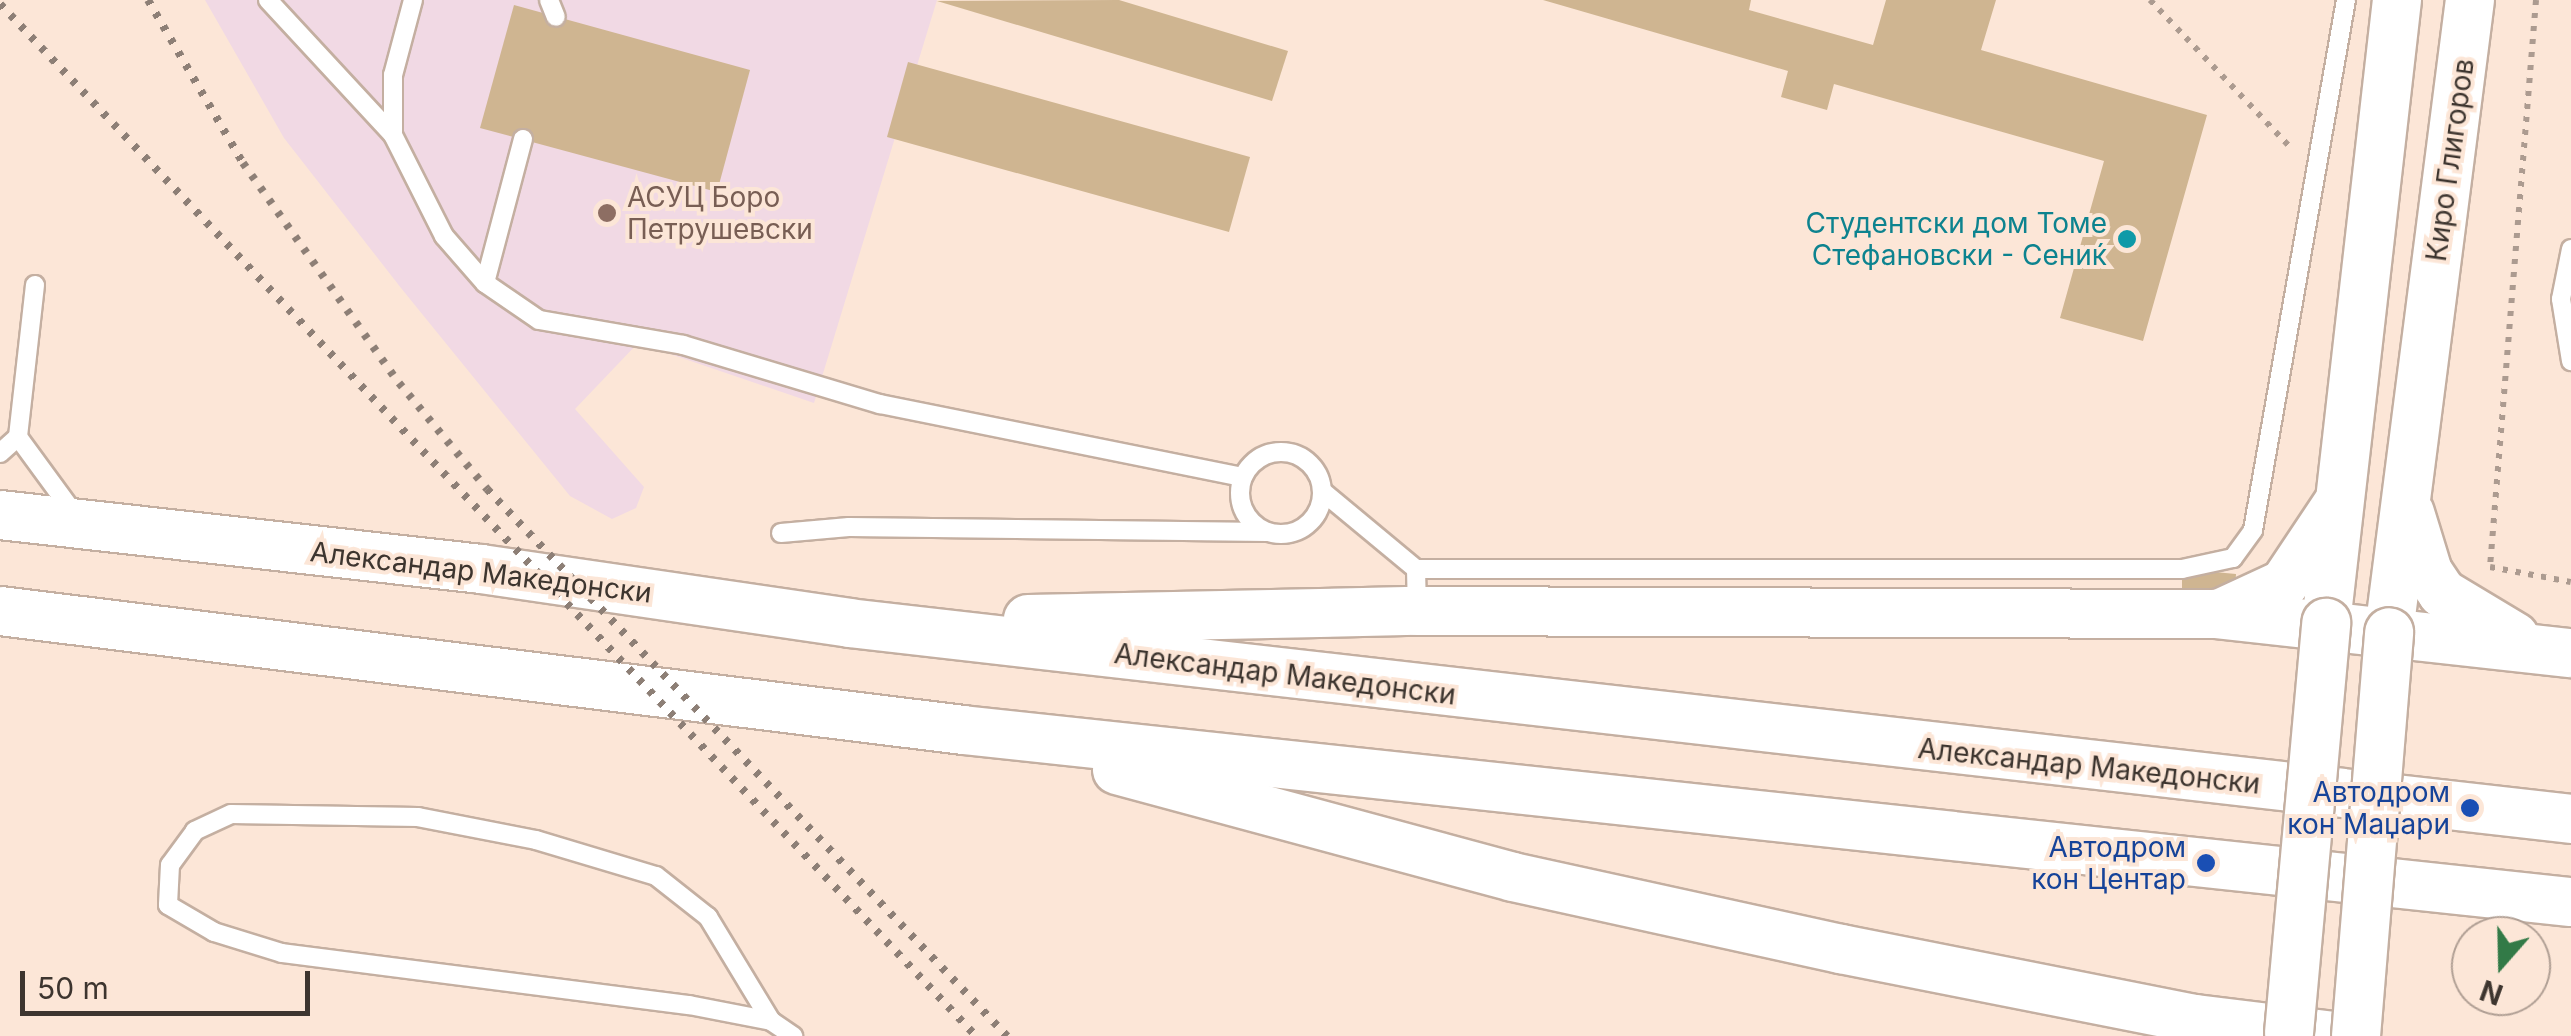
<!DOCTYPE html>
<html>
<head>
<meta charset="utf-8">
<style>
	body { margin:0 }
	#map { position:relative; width:2571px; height:1036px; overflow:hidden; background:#fce6d7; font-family:Inter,sans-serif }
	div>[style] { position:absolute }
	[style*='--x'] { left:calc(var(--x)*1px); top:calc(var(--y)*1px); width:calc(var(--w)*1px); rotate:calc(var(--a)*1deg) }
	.education>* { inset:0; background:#f1d9e4 }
	.building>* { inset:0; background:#cfb591 }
	.path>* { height:6px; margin-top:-3px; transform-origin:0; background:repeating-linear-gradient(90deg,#ac9b90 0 5px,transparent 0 13px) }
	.roads { filter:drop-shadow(2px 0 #c4afa1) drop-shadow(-2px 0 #c4afa1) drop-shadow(0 2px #c4afa1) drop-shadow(0 -2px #c4afa1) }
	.lane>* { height:18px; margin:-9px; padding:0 9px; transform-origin:9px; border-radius:9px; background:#fff }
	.lane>.ring { margin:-9px; padding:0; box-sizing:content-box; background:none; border:18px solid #fff; border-radius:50% }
	.secondary>* { height:48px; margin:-24px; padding:0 24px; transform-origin:24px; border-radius:24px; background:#fff }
	.rail>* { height:8px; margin-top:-4px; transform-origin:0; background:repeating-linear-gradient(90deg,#8d7f76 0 5px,transparent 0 15px) }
	.bridges { filter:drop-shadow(2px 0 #c4afa1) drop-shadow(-2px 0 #c4afa1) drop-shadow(0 2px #c4afa1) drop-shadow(0 -2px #c4afa1) }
	.secondary-bridge>* { height:48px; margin:-24px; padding:0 24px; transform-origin:24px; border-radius:24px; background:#fff }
	.dots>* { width:28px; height:28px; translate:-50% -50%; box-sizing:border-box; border:5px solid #fce6d7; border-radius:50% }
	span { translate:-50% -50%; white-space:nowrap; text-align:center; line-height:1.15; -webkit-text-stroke:8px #fce6d7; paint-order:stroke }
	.street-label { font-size:28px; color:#3d352f }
	.education-label { font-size:28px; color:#785e54 }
	.left { translate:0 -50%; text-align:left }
	.culture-label { font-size:28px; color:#0d838f }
	.right { translate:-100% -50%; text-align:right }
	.transit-label { font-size:28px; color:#164399 }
	.north { position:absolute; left:2451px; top:916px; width:100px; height:100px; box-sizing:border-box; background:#fce6d7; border:2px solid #b09f94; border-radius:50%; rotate:200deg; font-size:28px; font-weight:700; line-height:40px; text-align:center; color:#3d352f }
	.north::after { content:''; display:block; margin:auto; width:35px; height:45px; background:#327a47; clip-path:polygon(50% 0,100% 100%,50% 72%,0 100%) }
	.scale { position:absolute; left:20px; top:971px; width:290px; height:45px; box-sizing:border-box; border:5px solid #3d352f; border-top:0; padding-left:12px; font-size:30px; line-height:35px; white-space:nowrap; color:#3d352f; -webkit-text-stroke:8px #fce6d7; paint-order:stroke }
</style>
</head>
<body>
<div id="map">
	<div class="education">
		<i style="clip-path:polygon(205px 0,937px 0,814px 403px,638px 343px,575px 409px,644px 487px,636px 508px,612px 519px,570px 496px,401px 288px,284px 138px)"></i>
	</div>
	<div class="building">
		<i style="clip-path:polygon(1119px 0,1288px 51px,1272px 101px,937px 1px)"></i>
		<i style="clip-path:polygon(1543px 0,1751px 0,1749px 10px,1873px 45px,1886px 0,1996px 0,1981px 50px,2207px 115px,2143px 341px,2060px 318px,2104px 161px,1834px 84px,1827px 110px,1781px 97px,1788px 71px)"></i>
		<i style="clip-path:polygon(514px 5px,750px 70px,717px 192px,480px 128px)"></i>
		<i style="clip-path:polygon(908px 62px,1250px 157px,1229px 232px,887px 137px)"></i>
		<i style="clip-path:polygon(2182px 569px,2236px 574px,2234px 600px,2182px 595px)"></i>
	</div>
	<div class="path">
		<i style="--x:2150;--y:0;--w:207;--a:46.4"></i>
		<i style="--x:2536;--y:0;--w:569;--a:94.64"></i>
		<i style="--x:2490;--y:567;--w:82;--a:10.5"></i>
	</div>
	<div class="roads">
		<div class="lane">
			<i style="--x:268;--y:0;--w:184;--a:47.2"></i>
			<i style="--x:413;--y:0;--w:78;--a:104.9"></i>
			<i style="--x:393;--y:75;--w:60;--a:90"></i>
			<i style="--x:393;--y:135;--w:113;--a:63.2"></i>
			<i style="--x:444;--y:236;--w:62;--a:48.9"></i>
			<i style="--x:549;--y:0;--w:18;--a:68"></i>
			<i style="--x:523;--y:139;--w:149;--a:104.8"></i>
			<i style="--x:485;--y:283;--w:65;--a:34.4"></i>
			<i style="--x:539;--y:320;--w:146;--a:9.8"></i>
			<i style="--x:683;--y:345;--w:206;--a:16.7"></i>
			<i style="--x:880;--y:404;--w:370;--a:11.4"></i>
			<i style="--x:2571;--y:249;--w:51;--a:101.3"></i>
			<i style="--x:2561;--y:299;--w:63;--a:80.8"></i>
			<i style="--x:35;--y:285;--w:153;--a:96.4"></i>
			<i style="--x:18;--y:437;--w:97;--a:53.8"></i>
			<i class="ring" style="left:1240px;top:452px;width:64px;height:64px"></i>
			<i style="--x:0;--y:453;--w:24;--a:-42"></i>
			<i style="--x:1322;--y:491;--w:122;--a:39.7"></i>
			<i style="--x:1416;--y:569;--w:42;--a:88.6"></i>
			<i style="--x:781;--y:533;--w:68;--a:-5"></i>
			<i style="--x:849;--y:527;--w:418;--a:0.7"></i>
			<i style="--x:1416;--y:569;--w:766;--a:0"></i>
			<i style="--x:2182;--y:569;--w:52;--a:-12.2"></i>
			<i style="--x:2233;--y:558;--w:34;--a:-54"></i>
			<i style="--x:2253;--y:530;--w:538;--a:-80.05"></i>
			<i style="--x:771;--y:1021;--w:122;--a:-121.2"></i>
			<i style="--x:708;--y:917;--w:66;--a:-141.7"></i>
			<i style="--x:656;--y:876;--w:125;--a:-163.3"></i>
			<i style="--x:536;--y:840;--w:120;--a:-169"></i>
			<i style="--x:418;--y:817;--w:187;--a:-179.1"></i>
			<i style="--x:231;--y:814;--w:40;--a:155"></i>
			<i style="--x:195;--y:831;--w:42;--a:126.3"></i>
			<i style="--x:170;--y:865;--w:40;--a:92.9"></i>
			<i style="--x:168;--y:905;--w:53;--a:30.4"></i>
			<i style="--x:214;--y:932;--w:71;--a:17.2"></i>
			<i style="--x:282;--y:953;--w:410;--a:7.3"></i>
			<i style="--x:689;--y:1005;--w:84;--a:11"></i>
			<i style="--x:771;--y:1021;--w:27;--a:34"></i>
		</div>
		<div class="secondary">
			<i style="--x:2410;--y:513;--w:62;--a:73"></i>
			<i style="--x:2428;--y:572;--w:25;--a:56"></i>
			<i style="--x:2442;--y:593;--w:85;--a:31.1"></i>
			<i style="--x:0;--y:515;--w:484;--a:6.4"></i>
			<i style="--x:481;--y:569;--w:372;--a:8.3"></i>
			<i style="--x:849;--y:623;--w:1733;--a:6.49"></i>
			<i style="--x:0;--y:611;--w:970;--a:7.04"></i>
			<i style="--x:963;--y:730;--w:1617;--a:6.11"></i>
			<i style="--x:2221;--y:613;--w:69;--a:-24.7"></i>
			<i style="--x:2284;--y:584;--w:94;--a:-56.3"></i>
			<i style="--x:1028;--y:619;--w:389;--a:-1.2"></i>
			<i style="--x:1417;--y:611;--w:799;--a:0.22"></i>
			<i style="--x:2216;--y:614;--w:357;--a:6.3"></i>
			<i style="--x:2326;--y:623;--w:627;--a:-83.5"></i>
			<i style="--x:2389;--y:632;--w:637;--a:-82.7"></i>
			<i style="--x:1117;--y:770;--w:410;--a:15.1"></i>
			<i style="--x:1513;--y:877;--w:336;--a:12.4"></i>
			<i style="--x:1841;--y:949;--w:361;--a:11.2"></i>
			<i style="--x:2195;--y:1019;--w:139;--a:7"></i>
		</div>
	</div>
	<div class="rail">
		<i style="--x:148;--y:0;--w:189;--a:59.8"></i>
		<i style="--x:243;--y:163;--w:270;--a:54.7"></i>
		<i style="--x:399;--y:383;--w:138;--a:50.3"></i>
		<i style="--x:487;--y:489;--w:755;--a:46.45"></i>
		<i style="--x:0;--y:4;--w:1420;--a:46.6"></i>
	</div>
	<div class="bridges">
		<div class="secondary-bridge">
			<i style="--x:2289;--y:1033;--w:412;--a:-84.8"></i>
			<i style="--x:2356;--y:1036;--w:405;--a:-85.3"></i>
		</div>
	</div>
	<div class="dots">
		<i style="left:607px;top:213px;background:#8d6e63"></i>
		<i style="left:2127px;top:239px;background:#0f9aa8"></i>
		<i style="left:2470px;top:808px;background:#1a4fb4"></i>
		<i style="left:2206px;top:863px;background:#1a4fb4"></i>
	</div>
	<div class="street-label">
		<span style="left:2450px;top:160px;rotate:-82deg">Киро Глигоров</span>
		<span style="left:481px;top:572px;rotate:7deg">Александар Македонски</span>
		<span style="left:1285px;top:674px;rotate:7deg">Александар Македонски</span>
		<span style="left:2089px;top:766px;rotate:6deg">Александар Македонски</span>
	</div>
	<div class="education-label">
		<span class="left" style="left:627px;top:213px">АСУЦ Боро<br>Петрушевски</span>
	</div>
	<div class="culture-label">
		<span class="right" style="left:2107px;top:239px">Студентски дом Томе<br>Стефановски - Сениќ</span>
	</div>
	<div class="transit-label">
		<span class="right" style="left:2450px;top:808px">Автодром<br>кон Маџари</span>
		<span class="right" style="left:2186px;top:863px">Автодром<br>кон Центар</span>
	</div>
	<div class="north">N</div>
	<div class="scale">50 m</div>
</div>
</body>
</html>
